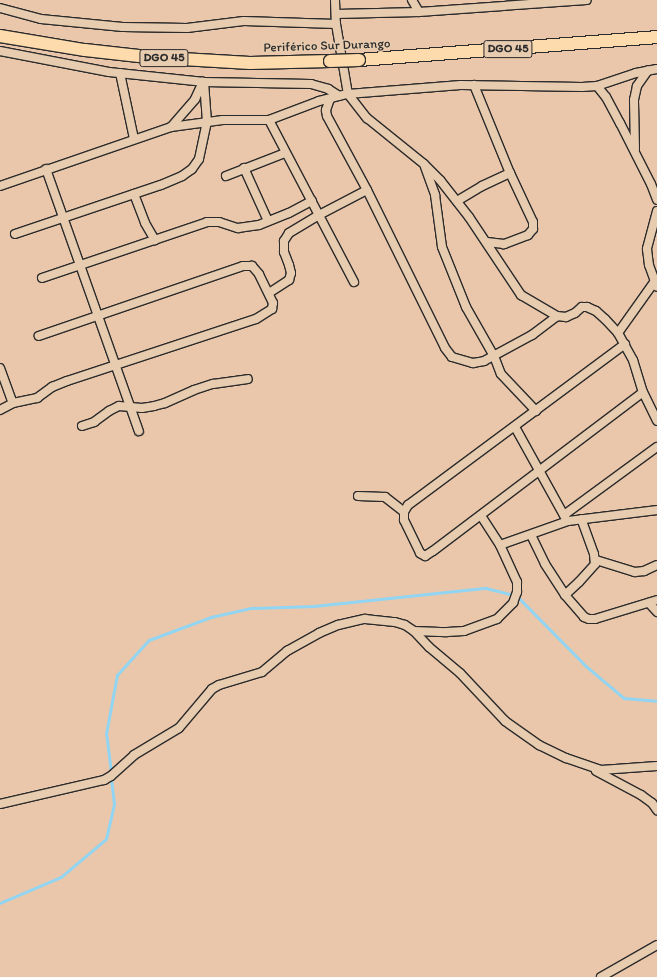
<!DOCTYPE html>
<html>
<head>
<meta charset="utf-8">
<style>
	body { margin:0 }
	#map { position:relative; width:657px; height:977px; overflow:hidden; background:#eac7ab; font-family:Itim,sans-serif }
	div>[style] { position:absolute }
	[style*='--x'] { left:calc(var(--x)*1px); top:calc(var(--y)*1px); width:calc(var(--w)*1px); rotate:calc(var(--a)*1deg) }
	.stream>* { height:2.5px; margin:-1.25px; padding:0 1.25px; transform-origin:1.25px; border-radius:1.25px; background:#91d5f3 }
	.roads { filter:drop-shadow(1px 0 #2b2b2b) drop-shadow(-1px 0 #2b2b2b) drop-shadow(0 1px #2b2b2b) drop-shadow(0 -1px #2b2b2b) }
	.minor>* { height:8px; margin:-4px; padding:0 4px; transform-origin:4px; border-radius:4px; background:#e8ccaf }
	.highway>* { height:12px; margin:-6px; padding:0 6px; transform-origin:6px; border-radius:6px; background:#fedbac }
	.bridges { filter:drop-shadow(1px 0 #2b2b2b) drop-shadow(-1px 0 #2b2b2b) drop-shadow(0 1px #2b2b2b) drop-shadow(0 -1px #2b2b2b) }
	.highway-bridge>* { height:12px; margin:-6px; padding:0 6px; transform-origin:6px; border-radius:6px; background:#fedbac }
	span { translate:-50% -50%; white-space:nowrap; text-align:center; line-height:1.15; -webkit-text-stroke:3px #e8ccaf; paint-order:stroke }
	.shield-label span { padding:1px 3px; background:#e8ccaf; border:1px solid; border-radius:3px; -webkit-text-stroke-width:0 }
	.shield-label { font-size:12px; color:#2b2b2b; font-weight:700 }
	.street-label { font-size:13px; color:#2b2b2b }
</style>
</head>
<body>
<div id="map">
	<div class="stream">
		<i style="--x:111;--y:773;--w:39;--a:-97"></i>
		<i style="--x:106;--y:734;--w:60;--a:-79.4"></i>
		<i style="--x:117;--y:675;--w:47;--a:-47.6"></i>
		<i style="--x:149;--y:640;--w:66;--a:-20.4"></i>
		<i style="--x:211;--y:617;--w:41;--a:-12.7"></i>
		<i style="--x:251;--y:608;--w:63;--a:-1.8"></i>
		<i style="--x:314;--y:606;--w:173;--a:-6"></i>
		<i style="--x:486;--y:588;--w:32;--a:14"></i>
		<i style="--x:517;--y:596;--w:98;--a:45.4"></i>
		<i style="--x:586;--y:666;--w:50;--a:40.1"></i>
		<i style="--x:624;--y:698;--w:33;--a:5"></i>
		<i style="--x:0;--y:903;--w:66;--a:-23.1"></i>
		<i style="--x:61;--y:877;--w:59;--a:-40.2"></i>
		<i style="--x:106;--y:839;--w:36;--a:-77"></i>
		<i style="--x:114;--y:804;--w:26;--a:-97"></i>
	</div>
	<div class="roads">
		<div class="minor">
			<i style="--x:335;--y:0;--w:24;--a:88"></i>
			<i style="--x:336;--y:24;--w:71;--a:80.3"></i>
			<i style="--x:348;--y:94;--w:31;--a:52"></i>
			<i style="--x:367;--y:118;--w:73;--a:38.9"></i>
			<i style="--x:424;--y:164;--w:23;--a:45"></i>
			<i style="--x:440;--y:180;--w:47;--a:51.9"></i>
			<i style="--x:469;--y:217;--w:94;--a:56.3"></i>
			<i style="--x:521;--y:295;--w:42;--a:30.3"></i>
			<i style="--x:557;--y:316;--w:9;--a:6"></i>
			<i style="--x:566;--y:317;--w:10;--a:-24"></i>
			<i style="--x:575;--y:313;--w:9;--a:-41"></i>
			<i style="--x:582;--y:307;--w:5;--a:0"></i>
			<i style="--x:587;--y:307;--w:10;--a:24"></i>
			<i style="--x:596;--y:311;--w:12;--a:42"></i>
			<i style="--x:605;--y:319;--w:19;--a:47"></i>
			<i style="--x:618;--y:333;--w:31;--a:61"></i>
			<i style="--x:633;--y:360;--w:34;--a:73"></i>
			<i style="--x:643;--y:392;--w:32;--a:64"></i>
			<i style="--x:412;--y:0;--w:14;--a:60"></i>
			<i style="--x:0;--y:8;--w:42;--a:15"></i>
			<i style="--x:41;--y:19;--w:82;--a:5.6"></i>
			<i style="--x:123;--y:27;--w:64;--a:0.9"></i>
			<i style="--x:187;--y:28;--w:57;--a:-7"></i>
			<i style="--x:244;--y:21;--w:92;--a:1.9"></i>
			<i style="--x:336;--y:14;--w:83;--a:-1.4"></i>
			<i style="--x:419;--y:12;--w:168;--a:-4.1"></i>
			<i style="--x:0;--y:51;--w:111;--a:10.9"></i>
			<i style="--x:109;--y:72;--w:96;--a:6"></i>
			<i style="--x:204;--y:82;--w:107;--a:1.1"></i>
			<i style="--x:311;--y:84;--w:18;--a:16"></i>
			<i style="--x:328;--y:89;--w:13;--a:32"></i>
			<i style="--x:120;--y:73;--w:67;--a:78"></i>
			<i style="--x:474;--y:85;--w:95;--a:67.8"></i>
			<i style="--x:510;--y:173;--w:54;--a:64.9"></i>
			<i style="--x:533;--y:222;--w:7;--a:90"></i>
			<i style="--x:533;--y:229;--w:8;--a:130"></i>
			<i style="--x:528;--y:235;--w:26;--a:159"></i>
			<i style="--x:504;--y:244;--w:17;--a:-173"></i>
			<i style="--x:597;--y:86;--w:14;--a:51"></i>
			<i style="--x:606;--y:97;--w:30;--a:62"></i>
			<i style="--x:620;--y:123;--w:68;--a:63.1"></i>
			<i style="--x:651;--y:184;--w:17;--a:69"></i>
			<i style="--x:330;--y:99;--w:12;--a:110"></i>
			<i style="--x:326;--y:110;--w:6;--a:81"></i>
			<i style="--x:327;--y:116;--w:84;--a:61.6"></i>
			<i style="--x:367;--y:190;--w:176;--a:63.7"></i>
			<i style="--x:445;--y:348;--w:11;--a:52"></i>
			<i style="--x:452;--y:357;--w:22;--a:16"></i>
			<i style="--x:473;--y:363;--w:11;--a:-10"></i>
			<i style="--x:484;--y:361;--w:55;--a:-28.4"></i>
			<i style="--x:532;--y:335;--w:31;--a:-37"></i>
			<i style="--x:269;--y:120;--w:183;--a:62.3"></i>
			<i style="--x:171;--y:127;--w:37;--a:-49"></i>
			<i style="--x:195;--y:99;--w:19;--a:-65"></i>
			<i style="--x:635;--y:149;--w:49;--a:-91.2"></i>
			<i style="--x:634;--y:100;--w:14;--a:-78"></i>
			<i style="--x:637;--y:86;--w:19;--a:-55"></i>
			<i style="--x:425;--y:167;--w:30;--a:70"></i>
			<i style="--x:435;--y:195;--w:52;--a:82.3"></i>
			<i style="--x:442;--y:247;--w:65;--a:68.2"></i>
			<i style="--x:466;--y:307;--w:56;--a:60.3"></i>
			<i style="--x:494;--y:356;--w:19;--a:69"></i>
			<i style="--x:501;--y:374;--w:51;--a:46.6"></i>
			<i style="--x:244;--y:168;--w:58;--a:65.6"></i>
			<i style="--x:46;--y:169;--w:278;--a:70.5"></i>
			<i style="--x:226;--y:176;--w:63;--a:-21.3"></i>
			<i style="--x:0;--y:186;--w:181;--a:-19"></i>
			<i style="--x:171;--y:127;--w:52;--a:-7.7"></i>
			<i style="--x:223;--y:120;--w:46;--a:0"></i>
			<i style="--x:269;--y:120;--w:53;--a:-20.8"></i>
			<i style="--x:319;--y:101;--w:30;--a:-14"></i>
			<i style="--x:348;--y:94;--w:113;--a:-4.6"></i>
			<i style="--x:461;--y:85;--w:121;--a:0.9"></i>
			<i style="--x:582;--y:87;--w:15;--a:-4"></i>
			<i style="--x:597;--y:86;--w:41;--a:-18.4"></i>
			<i style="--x:636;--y:73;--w:21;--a:-11"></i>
			<i style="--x:134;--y:194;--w:31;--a:69"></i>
			<i style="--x:145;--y:223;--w:20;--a:60"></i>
			<i style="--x:457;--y:201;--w:29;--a:-31"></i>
			<i style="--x:482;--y:186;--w:31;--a:-25"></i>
			<i style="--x:657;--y:211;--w:39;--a:105"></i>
			<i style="--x:647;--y:249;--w:16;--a:83"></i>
			<i style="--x:649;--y:265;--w:23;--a:70"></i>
			<i style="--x:15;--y:234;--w:154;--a:-18.6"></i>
			<i style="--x:161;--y:185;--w:23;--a:-23"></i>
			<i style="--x:182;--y:176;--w:12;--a:-35"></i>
			<i style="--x:192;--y:169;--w:12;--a:-55"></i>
			<i style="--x:199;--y:159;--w:38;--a:-78"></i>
			<i style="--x:207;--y:122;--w:40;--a:-94.3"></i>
			<i style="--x:42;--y:278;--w:174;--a:-18.7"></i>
			<i style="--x:207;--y:222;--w:12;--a:0"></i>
			<i style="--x:219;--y:222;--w:20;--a:18"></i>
			<i style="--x:238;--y:228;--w:21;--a:-8"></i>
			<i style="--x:259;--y:225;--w:32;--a:-22"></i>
			<i style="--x:289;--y:213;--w:26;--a:-28"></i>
			<i style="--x:269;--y:293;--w:24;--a:-33"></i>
			<i style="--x:289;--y:280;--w:7;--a:-74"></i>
			<i style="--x:291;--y:273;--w:8;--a:-104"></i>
			<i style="--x:289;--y:265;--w:14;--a:-111"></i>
			<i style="--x:284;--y:252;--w:11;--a:-90"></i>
			<i style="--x:284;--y:241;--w:9;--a:-58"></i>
			<i style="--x:289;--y:233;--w:35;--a:-31"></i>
			<i style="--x:319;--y:215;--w:54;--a:-27.5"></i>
			<i style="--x:618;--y:333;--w:64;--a:-54.6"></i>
			<i style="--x:625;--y:344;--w:270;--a:143.4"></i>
			<i style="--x:408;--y:505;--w:8;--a:120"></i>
			<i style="--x:404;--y:512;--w:8;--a:90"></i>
			<i style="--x:404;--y:520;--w:37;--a:64"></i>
			<i style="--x:420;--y:553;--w:6;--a:31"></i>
			<i style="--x:425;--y:556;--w:9;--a:-32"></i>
			<i style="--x:433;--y:551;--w:263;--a:-37.1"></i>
			<i style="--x:0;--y:368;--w:37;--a:70"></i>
			<i style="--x:0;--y:410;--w:15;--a:-28"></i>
			<i style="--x:13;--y:403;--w:25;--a:-12"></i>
			<i style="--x:37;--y:398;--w:19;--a:-36"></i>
			<i style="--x:52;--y:387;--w:16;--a:-22"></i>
			<i style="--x:67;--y:381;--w:199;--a:-18.2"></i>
			<i style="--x:256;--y:319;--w:19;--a:-32"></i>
			<i style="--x:272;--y:309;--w:6;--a:-81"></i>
			<i style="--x:273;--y:303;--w:32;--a:-116"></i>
			<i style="--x:259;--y:274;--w:11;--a:-131"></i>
			<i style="--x:252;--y:266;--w:9;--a:180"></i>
			<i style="--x:243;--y:266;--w:216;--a:161.1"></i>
			<i style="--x:82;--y:426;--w:13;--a:-18"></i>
			<i style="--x:94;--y:422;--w:19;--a:-36"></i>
			<i style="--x:109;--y:411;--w:11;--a:-27"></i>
			<i style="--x:119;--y:406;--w:23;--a:5"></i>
			<i style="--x:142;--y:408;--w:12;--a:-9"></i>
			<i style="--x:154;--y:406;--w:11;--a:-15"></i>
			<i style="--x:165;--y:403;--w:32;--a:-24"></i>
			<i style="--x:194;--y:390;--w:20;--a:-18"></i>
			<i style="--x:213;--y:384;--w:35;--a:-8"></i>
			<i style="--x:515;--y:427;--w:105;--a:61"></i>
			<i style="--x:358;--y:496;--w:27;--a:2"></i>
			<i style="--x:385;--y:497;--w:24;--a:38"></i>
			<i style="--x:564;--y:515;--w:115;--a:-36.2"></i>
			<i style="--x:531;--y:535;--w:32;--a:64"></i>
			<i style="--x:545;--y:564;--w:37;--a:57"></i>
			<i style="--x:565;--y:595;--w:29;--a:49"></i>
			<i style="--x:584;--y:617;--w:5;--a:22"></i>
			<i style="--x:589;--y:619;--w:6;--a:0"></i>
			<i style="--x:595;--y:619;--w:65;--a:-17"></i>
			<i style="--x:500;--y:545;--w:72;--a:-19.4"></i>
			<i style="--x:568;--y:521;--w:90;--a:-7"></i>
			<i style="--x:596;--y:560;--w:41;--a:17.1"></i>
			<i style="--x:635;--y:572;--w:9;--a:-6"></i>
			<i style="--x:644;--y:571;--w:14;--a:-25"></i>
			<i style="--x:565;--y:595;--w:19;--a:-43"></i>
			<i style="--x:579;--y:582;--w:24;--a:-48"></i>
			<i style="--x:595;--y:564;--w:10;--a:-96"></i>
			<i style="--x:594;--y:554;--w:37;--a:-110"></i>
			<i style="--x:649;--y:603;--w:12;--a:48"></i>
			<i style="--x:414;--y:631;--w:33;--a:2"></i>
			<i style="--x:447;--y:632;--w:17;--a:-3"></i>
			<i style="--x:464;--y:631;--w:35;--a:-20"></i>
			<i style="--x:497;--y:619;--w:23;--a:-45"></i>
			<i style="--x:513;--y:603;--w:12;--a:-70"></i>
			<i style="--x:517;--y:592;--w:10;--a:-90"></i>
			<i style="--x:517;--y:582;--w:41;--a:-114.7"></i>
			<i style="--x:500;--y:545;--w:35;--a:-123"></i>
			<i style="--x:596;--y:771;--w:51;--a:28.1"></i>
			<i style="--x:641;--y:795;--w:14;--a:36"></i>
			<i style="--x:652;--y:803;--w:9;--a:54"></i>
			<i style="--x:0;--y:804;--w:107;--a:-13"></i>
			<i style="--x:104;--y:780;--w:8;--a:-30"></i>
			<i style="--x:111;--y:776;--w:31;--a:-42"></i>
			<i style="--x:134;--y:755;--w:52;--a:-31"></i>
			<i style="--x:179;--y:728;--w:51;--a:-49.8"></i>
			<i style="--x:212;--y:689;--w:8;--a:-30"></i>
			<i style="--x:219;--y:685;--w:45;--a:-16.8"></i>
			<i style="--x:262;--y:672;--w:33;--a:-40"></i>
			<i style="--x:287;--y:651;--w:37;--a:-29"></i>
			<i style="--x:319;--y:633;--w:21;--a:-23"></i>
			<i style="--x:338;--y:625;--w:28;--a:-13"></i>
			<i style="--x:365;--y:619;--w:30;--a:6"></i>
			<i style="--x:395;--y:622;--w:10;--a:17"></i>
			<i style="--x:405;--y:625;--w:11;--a:34"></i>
			<i style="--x:414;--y:631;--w:22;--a:47"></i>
			<i style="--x:429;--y:647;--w:40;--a:40"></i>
			<i style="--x:460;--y:673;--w:66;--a:46.8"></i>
			<i style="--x:505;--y:721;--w:42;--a:35.2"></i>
			<i style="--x:539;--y:745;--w:30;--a:26"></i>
			<i style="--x:566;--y:758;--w:37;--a:19"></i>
			<i style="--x:601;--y:770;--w:56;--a:-4.1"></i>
			<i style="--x:601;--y:977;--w:64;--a:-29.7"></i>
		</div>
		<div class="highway">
			<i style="--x:0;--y:36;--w:86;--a:9.4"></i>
			<i style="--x:85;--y:50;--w:63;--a:6.3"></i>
			<i style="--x:148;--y:57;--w:102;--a:3.4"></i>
			<i style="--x:250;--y:63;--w:80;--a:-1.4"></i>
			<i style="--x:359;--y:60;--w:299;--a:-4.4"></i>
		</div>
	</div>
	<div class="bridges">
		<div class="highway-bridge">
			<i style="--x:330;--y:61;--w:29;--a:-2"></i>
		</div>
	</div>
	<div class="shield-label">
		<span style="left:508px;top:49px">DGO 45</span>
		<span style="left:164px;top:58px">DGO 45</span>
	</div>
	<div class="street-label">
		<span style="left:327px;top:46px;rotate:-2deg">Periférico Sur Durango</span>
	</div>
</div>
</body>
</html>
